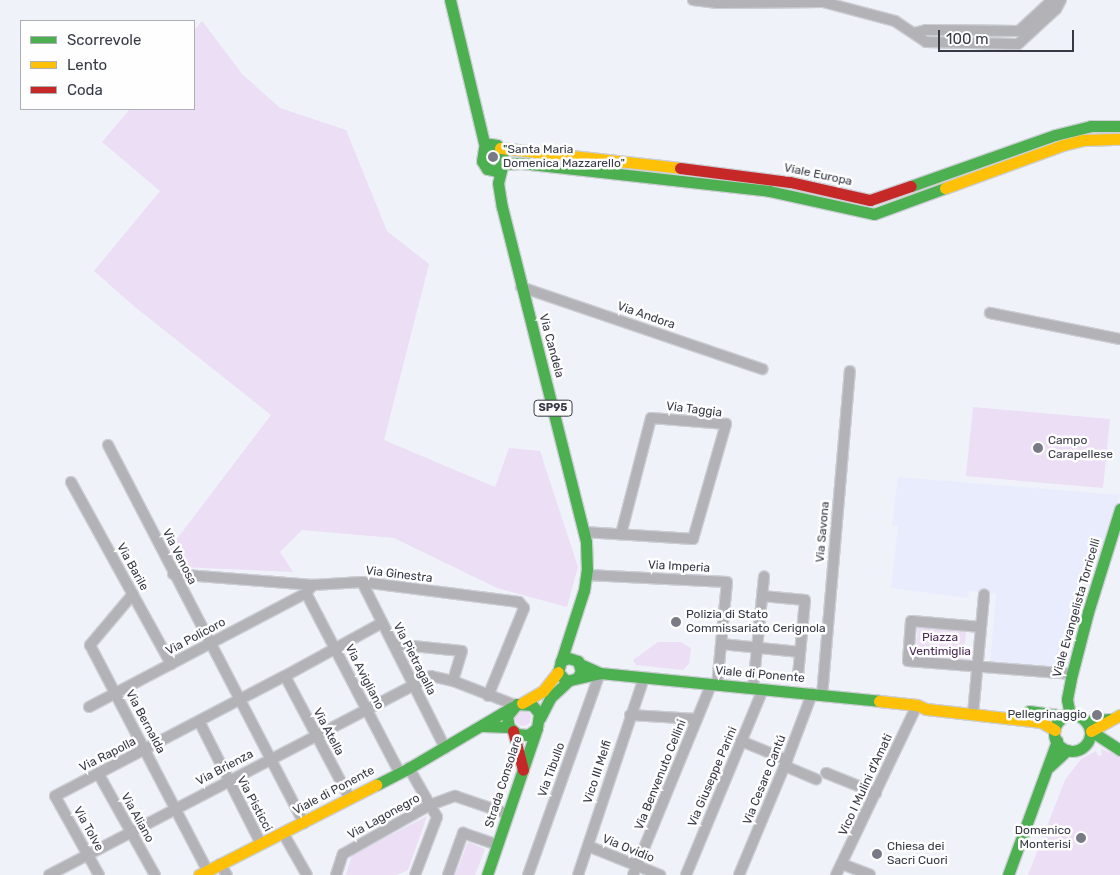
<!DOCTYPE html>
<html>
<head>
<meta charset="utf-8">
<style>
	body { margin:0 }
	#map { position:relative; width:1120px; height:875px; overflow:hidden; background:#f0f2fa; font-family:Rubik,sans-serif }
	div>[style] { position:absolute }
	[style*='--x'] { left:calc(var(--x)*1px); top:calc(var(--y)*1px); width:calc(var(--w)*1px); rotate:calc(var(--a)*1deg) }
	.built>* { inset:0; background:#e9ecfd }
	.green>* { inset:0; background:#ebdef5 }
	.round { border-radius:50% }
	.roads { filter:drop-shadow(1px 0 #ccced5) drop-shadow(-1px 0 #ccced5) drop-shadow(0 1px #ccced5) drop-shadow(0 -1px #ccced5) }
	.street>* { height:10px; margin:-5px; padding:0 5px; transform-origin:5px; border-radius:5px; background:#b3b2b7 }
	.fast>* { height:11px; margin:-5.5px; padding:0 5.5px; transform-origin:5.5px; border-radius:5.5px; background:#4caf50 }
	.fast>.ring { margin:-5.5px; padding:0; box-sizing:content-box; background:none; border:11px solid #4caf50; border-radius:50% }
	.slow>* { height:11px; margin:-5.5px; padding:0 5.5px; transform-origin:5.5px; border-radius:5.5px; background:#ffc107 }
	.jam>* { height:11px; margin:-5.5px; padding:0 5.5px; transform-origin:5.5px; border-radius:5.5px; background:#c62828 }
	.dots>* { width:14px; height:14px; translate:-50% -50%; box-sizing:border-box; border:2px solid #fefefe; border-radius:50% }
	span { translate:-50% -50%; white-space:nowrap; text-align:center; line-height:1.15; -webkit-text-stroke:5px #fefefe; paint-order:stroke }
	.shield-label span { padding:1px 4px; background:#fefefe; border:1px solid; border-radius:4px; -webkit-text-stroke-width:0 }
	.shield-label { font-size:11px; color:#373946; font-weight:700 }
	.poi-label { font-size:12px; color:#373946 }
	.left { translate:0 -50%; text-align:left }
	.right { translate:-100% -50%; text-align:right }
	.street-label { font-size:12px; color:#373946 }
	.park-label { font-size:12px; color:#4b2957 }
	.legend { position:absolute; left:20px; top:20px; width:175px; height:90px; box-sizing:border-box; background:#fefefe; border:1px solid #aeafb4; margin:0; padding:6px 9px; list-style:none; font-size:15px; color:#373946 }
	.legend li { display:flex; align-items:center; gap:10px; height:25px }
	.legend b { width:25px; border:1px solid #aeafb4 }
	.scale { position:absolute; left:938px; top:30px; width:136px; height:22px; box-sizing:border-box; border:2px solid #373946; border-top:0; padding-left:6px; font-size:15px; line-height:18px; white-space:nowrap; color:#373946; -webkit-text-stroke:4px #fefefe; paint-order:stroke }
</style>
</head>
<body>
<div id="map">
	<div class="built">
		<i style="clip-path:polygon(898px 477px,1120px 495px,1090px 591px,1086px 592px,1064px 670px,990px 664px,996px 594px,969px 591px,968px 598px,891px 588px,898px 526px,892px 525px)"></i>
	</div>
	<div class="green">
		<i style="clip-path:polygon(202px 21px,243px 75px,280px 108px,346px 130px,387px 231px,429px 264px,384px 440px,495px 487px,509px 448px,540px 451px,578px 567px,567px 607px,497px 588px,394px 538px,302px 530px,280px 552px,293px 572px,180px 567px,170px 548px,271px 415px,135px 307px,94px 271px,160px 191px,102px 142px,130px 109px,194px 109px,194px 31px)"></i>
		<i style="clip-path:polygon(973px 407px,1110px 419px,1103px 488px,966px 476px)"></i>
		<i style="clip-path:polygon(918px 627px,966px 632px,963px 662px,915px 658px)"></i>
		<i style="clip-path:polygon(658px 642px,681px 642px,691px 648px,689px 664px,683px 670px,636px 665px,633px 660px)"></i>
		<i class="round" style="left:515px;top:710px;width:16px;height:16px"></i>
		<i style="clip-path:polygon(1101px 749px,1120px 756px,1120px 875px,1028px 875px,1065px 780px,1081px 759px,1096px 751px,1098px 756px,1102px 755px)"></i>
		<i style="clip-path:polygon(427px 816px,408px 870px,397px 875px,346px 875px,352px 855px)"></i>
		<i style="clip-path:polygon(468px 842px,485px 849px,475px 875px,455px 875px)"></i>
	</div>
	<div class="roads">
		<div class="street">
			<i style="--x:693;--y:0;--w:25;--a:7"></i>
			<i style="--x:718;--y:3;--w:105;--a:-0.5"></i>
			<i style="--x:823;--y:2;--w:74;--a:14.8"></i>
			<i style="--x:895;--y:21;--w:37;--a:34"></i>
			<i style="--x:926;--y:42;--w:92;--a:1.2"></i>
			<i style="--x:1018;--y:44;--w:52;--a:-42.6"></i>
			<i style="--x:1056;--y:9;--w:10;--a:-61"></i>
			<i style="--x:914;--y:33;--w:12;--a:-14"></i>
			<i style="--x:926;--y:30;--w:93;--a:0.6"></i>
			<i style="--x:1019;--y:31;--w:41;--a:-43"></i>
			<i style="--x:1049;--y:3;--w:8;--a:-23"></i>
			<i style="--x:521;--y:287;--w:255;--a:18.8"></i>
			<i style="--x:990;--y:313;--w:133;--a:11.3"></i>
			<i style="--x:108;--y:445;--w:426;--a:62.6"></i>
			<i style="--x:71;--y:482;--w:208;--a:61.2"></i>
			<i style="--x:585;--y:532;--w:108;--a:3.7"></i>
			<i style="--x:693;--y:539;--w:120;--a:-74"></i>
			<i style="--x:726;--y:424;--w:75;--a:-175.4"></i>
			<i style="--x:651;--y:418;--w:120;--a:104.5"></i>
			<i style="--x:173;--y:574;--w:140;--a:4.5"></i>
			<i style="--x:313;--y:585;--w:49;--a:-3.5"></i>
			<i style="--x:362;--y:582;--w:158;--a:7.3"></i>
			<i style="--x:519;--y:602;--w:8;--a:50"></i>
			<i style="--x:524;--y:608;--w:95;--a:112.2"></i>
			<i style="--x:587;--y:575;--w:140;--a:2.9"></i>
			<i style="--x:727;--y:582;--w:103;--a:95.5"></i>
			<i style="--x:362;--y:582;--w:186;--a:63.4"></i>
			<i style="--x:306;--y:593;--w:202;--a:62.5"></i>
			<i style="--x:133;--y:594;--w:67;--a:130.1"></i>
			<i style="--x:90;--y:645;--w:254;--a:62.5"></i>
			<i style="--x:762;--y:596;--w:43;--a:5.3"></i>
			<i style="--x:805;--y:600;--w:75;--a:95.3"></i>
			<i style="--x:981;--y:627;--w:70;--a:-175.1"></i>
			<i style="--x:911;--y:621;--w:40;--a:94.3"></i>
			<i style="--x:908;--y:661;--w:165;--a:4.5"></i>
			<i style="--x:393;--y:644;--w:69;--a:5.8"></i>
			<i style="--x:462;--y:651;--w:31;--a:107"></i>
			<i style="--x:721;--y:644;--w:79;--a:5.8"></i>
			<i style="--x:285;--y:676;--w:139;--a:62.1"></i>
			<i style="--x:753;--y:689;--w:113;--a:-84.4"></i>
			<i style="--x:822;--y:696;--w:326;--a:-85.1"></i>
			<i style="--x:89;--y:707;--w:245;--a:-27.7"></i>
			<i style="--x:306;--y:593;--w:11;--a:-49"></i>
			<i style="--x:973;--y:714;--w:120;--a:-84.7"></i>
			<i style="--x:630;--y:715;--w:67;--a:3.4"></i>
			<i style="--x:199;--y:721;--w:138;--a:63.2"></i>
			<i style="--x:741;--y:741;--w:50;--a:22.4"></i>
			<i style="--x:785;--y:766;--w:34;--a:23"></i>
			<i style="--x:98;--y:773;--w:117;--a:60.8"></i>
			<i style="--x:826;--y:773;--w:54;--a:21.8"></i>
			<i style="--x:283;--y:833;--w:48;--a:60.3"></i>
			<i style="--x:588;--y:846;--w:78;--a:21.9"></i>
			<i style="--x:220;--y:864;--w:13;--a:58"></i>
			<i style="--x:842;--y:864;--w:30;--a:21"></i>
			<i style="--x:49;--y:875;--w:431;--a:-27.5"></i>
			<i style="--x:431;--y:676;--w:23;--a:13"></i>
			<i style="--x:453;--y:681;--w:66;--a:21.2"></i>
			<i style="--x:99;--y:875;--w:90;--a:-119.1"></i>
			<i style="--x:55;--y:796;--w:259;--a:-27.6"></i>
			<i style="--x:285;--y:676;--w:111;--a:-28.7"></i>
			<i style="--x:336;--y:875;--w:22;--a:-72"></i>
			<i style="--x:343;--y:854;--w:100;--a:-29.4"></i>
			<i style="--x:430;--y:805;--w:43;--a:-119.6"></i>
			<i style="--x:415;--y:875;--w:62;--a:-69.2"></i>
			<i style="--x:437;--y:817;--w:14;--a:-120"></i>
			<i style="--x:430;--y:805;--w:27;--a:-20"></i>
			<i style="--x:455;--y:796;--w:56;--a:18.8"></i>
			<i style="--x:448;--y:875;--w:45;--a:-70.3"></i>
			<i style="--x:463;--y:833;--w:37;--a:19"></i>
			<i style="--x:528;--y:875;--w:214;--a:-70.4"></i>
			<i style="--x:578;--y:875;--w:208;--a:-71.5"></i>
			<i style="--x:633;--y:875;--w:205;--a:-67.7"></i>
			<i style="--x:686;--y:875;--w:201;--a:-67.5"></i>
			<i style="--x:739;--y:875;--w:125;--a:-67.3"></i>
			<i style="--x:787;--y:760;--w:71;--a:-69.3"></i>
			<i style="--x:836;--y:875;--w:188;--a:-64.5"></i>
		</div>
		<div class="fast">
			<i style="--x:450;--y:0;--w:151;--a:76.6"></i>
			<i style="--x:490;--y:144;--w:7;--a:8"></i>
			<i style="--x:497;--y:145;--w:8;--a:50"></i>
			<i style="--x:502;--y:151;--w:13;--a:86"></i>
			<i style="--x:503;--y:164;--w:10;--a:135"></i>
			<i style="--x:496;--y:171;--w:9;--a:-167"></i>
			<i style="--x:487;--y:169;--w:9;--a:-122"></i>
			<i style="--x:482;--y:161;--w:12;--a:-81"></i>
			<i style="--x:484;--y:149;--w:8;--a:-40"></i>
			<i style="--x:503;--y:164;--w:18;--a:-3"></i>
			<i style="--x:521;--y:163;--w:250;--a:6.4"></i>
			<i style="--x:769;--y:191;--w:107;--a:12.4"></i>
			<i style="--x:874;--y:214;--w:76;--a:-20.1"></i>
			<i style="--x:502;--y:167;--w:16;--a:104"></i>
			<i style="--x:498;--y:183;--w:24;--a:81"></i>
			<i style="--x:502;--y:207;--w:345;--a:75.9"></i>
			<i style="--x:586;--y:542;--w:27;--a:88"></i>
			<i style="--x:587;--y:569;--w:21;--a:98"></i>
			<i style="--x:584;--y:590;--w:75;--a:107.9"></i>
			<i style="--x:911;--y:186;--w:153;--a:-19.5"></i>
			<i style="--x:1055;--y:135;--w:37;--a:-14"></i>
			<i style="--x:1091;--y:126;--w:29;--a:0"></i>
			<i style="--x:580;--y:664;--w:22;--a:24"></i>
			<i style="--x:600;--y:673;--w:280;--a:5.7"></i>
			<i style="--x:577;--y:678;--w:7;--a:-56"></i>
			<i style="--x:581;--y:672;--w:11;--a:-105"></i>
			<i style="--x:578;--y:661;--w:10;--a:-163"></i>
			<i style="--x:568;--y:658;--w:8;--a:157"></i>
			<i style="--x:561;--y:661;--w:11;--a:105"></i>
			<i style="--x:558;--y:672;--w:12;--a:48"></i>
			<i style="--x:566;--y:681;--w:35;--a:-13"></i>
			<i style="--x:1029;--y:711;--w:36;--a:8"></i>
			<i class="ring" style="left:1054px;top:715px;width:25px;height:25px"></i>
			<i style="--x:1070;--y:715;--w:16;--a:-101"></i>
			<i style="--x:1067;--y:699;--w:25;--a:-79"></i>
			<i style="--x:1072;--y:674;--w:64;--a:-75.5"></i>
			<i style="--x:1088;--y:612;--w:108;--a:-72.7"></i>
			<i style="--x:540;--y:718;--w:22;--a:-63"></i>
			<i style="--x:550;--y:698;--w:25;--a:-43"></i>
			<i style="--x:1086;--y:721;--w:24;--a:-5"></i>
			<i style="--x:482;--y:726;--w:27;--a:2"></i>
			<i style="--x:509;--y:727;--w:11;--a:41"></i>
			<i style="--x:517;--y:734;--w:11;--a:5"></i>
			<i style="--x:528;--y:735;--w:11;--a:-38"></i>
			<i style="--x:537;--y:728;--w:15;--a:-82"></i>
			<i style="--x:539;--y:713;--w:11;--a:-131"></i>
			<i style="--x:532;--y:705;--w:15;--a:-176"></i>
			<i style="--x:517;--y:704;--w:16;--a:130"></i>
			<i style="--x:507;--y:716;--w:11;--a:80"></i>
			<i style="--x:1091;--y:731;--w:35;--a:33"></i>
			<i style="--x:1049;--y:767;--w:25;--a:-43"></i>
			<i style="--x:376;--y:785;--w:37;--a:-27"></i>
			<i style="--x:409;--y:768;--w:120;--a:-30.6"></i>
			<i style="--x:487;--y:875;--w:155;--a:-71.2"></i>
			<i style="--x:1008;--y:875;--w:143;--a:-69.9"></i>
		</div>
		<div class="slow">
			<i style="--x:500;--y:148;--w:181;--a:6.3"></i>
			<i style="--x:945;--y:188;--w:126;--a:-20"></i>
			<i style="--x:1063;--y:145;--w:21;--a:-14"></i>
			<i style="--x:1083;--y:140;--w:37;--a:-2"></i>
			<i style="--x:879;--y:701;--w:38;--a:6"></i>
			<i style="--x:917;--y:705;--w:10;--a:24"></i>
			<i style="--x:926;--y:709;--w:116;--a:6.4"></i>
			<i style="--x:1041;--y:722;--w:16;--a:30"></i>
			<i style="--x:522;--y:703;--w:24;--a:-30"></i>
			<i style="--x:543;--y:691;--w:24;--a:-52"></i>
			<i style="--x:1091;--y:731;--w:33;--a:-29"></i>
			<i style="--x:199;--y:875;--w:199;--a:-27"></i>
		</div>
		<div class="jam">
			<i style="--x:680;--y:168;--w:111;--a:7.3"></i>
			<i style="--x:790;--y:182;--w:82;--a:12.7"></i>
			<i style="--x:870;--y:200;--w:43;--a:-18.9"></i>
			<i style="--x:513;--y:731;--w:40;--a:75.6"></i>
		</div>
	</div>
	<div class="dots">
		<i style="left:493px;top:157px;background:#787a85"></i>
		<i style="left:1038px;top:448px;background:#787a85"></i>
		<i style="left:676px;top:622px;background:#787a85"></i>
		<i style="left:1097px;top:715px;background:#787a85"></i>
		<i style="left:1081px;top:838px;background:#787a85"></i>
		<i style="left:877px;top:854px;background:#787a85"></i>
	</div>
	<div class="shield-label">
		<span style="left:553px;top:408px">SP95</span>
	</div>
	<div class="poi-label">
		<span class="left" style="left:503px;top:157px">"Santa Maria<br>Domenica Mazzarello"</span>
		<span class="left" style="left:1048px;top:448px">Campo<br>Carapellese</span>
		<span class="left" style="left:686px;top:622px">Polizia di Stato<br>Commissariato Cerignola</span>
		<span class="right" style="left:1087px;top:715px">Pellegrinaggio</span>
		<span class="right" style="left:1071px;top:838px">Domenico<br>Monterisi</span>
		<span class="left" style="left:887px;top:854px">Chiesa dei<br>Sacri Cuori</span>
	</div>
	<div class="street-label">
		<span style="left:818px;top:175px;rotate:12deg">Viale Europa</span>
		<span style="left:646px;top:316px;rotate:19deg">Via Andora</span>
		<span style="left:551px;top:346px;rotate:75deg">Via Candela</span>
		<span style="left:694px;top:410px;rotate:7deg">Via Taggia</span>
		<span style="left:823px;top:532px;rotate:-85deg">Via Savona</span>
		<span style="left:179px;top:557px;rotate:63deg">Via Venosa</span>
		<span style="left:132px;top:567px;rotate:61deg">Via Barile</span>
		<span style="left:679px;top:567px;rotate:3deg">Via Imperia</span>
		<span style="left:399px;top:575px;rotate:7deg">Via Ginestra</span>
		<span style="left:1077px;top:608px;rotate:-74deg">Viale Evangelista Torricelli</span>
		<span style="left:196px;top:637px;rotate:-28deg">Via Policoro</span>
		<span style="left:414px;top:659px;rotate:63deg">Via Pietragalla</span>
		<span style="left:760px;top:675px;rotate:5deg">Viale di Ponente</span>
		<span style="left:364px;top:677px;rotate:63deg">Via Avigliano</span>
		<span style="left:145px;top:722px;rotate:62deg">Via Bernalda</span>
		<span style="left:328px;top:732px;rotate:62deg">Via Atella</span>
		<span style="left:108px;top:755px;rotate:-27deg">Via Rapolla</span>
		<span style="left:225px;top:768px;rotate:-28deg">Via Brienza</span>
		<span style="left:552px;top:770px;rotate:-70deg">Via Tibullo</span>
		<span style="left:598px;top:772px;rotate:-72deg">Vico III Melfi</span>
		<span style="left:661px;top:775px;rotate:-68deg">Via Benvenuto Cellini</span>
		<span style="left:713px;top:777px;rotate:-67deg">Via Giuseppe Parini</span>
		<span style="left:765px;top:780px;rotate:-68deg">Via Cesare Cantú</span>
		<span style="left:504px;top:782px;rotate:-72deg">Strada Consolare</span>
		<span style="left:866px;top:785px;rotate:-65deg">Vico I Mulini d'Amati</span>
		<span style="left:334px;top:791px;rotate:-28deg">Viale di Ponente</span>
		<span style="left:254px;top:804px;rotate:62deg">Via Pisticci</span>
		<span style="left:384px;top:817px;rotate:-29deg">Via Lagonegro</span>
		<span style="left:137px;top:818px;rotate:61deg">Via Aliano</span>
		<span style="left:88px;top:829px;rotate:61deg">Via Tolve</span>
		<span style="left:628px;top:849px;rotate:22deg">Via Ovidio</span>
	</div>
	<div class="park-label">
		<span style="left:940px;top:645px">Piazza<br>Ventimiglia</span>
	</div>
	<ul class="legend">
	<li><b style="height:6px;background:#4caf50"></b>Scorrevole</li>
	<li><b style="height:6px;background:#ffc107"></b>Lento</li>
	<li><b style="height:6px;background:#c62828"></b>Coda</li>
	</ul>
	<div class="scale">100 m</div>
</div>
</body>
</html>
